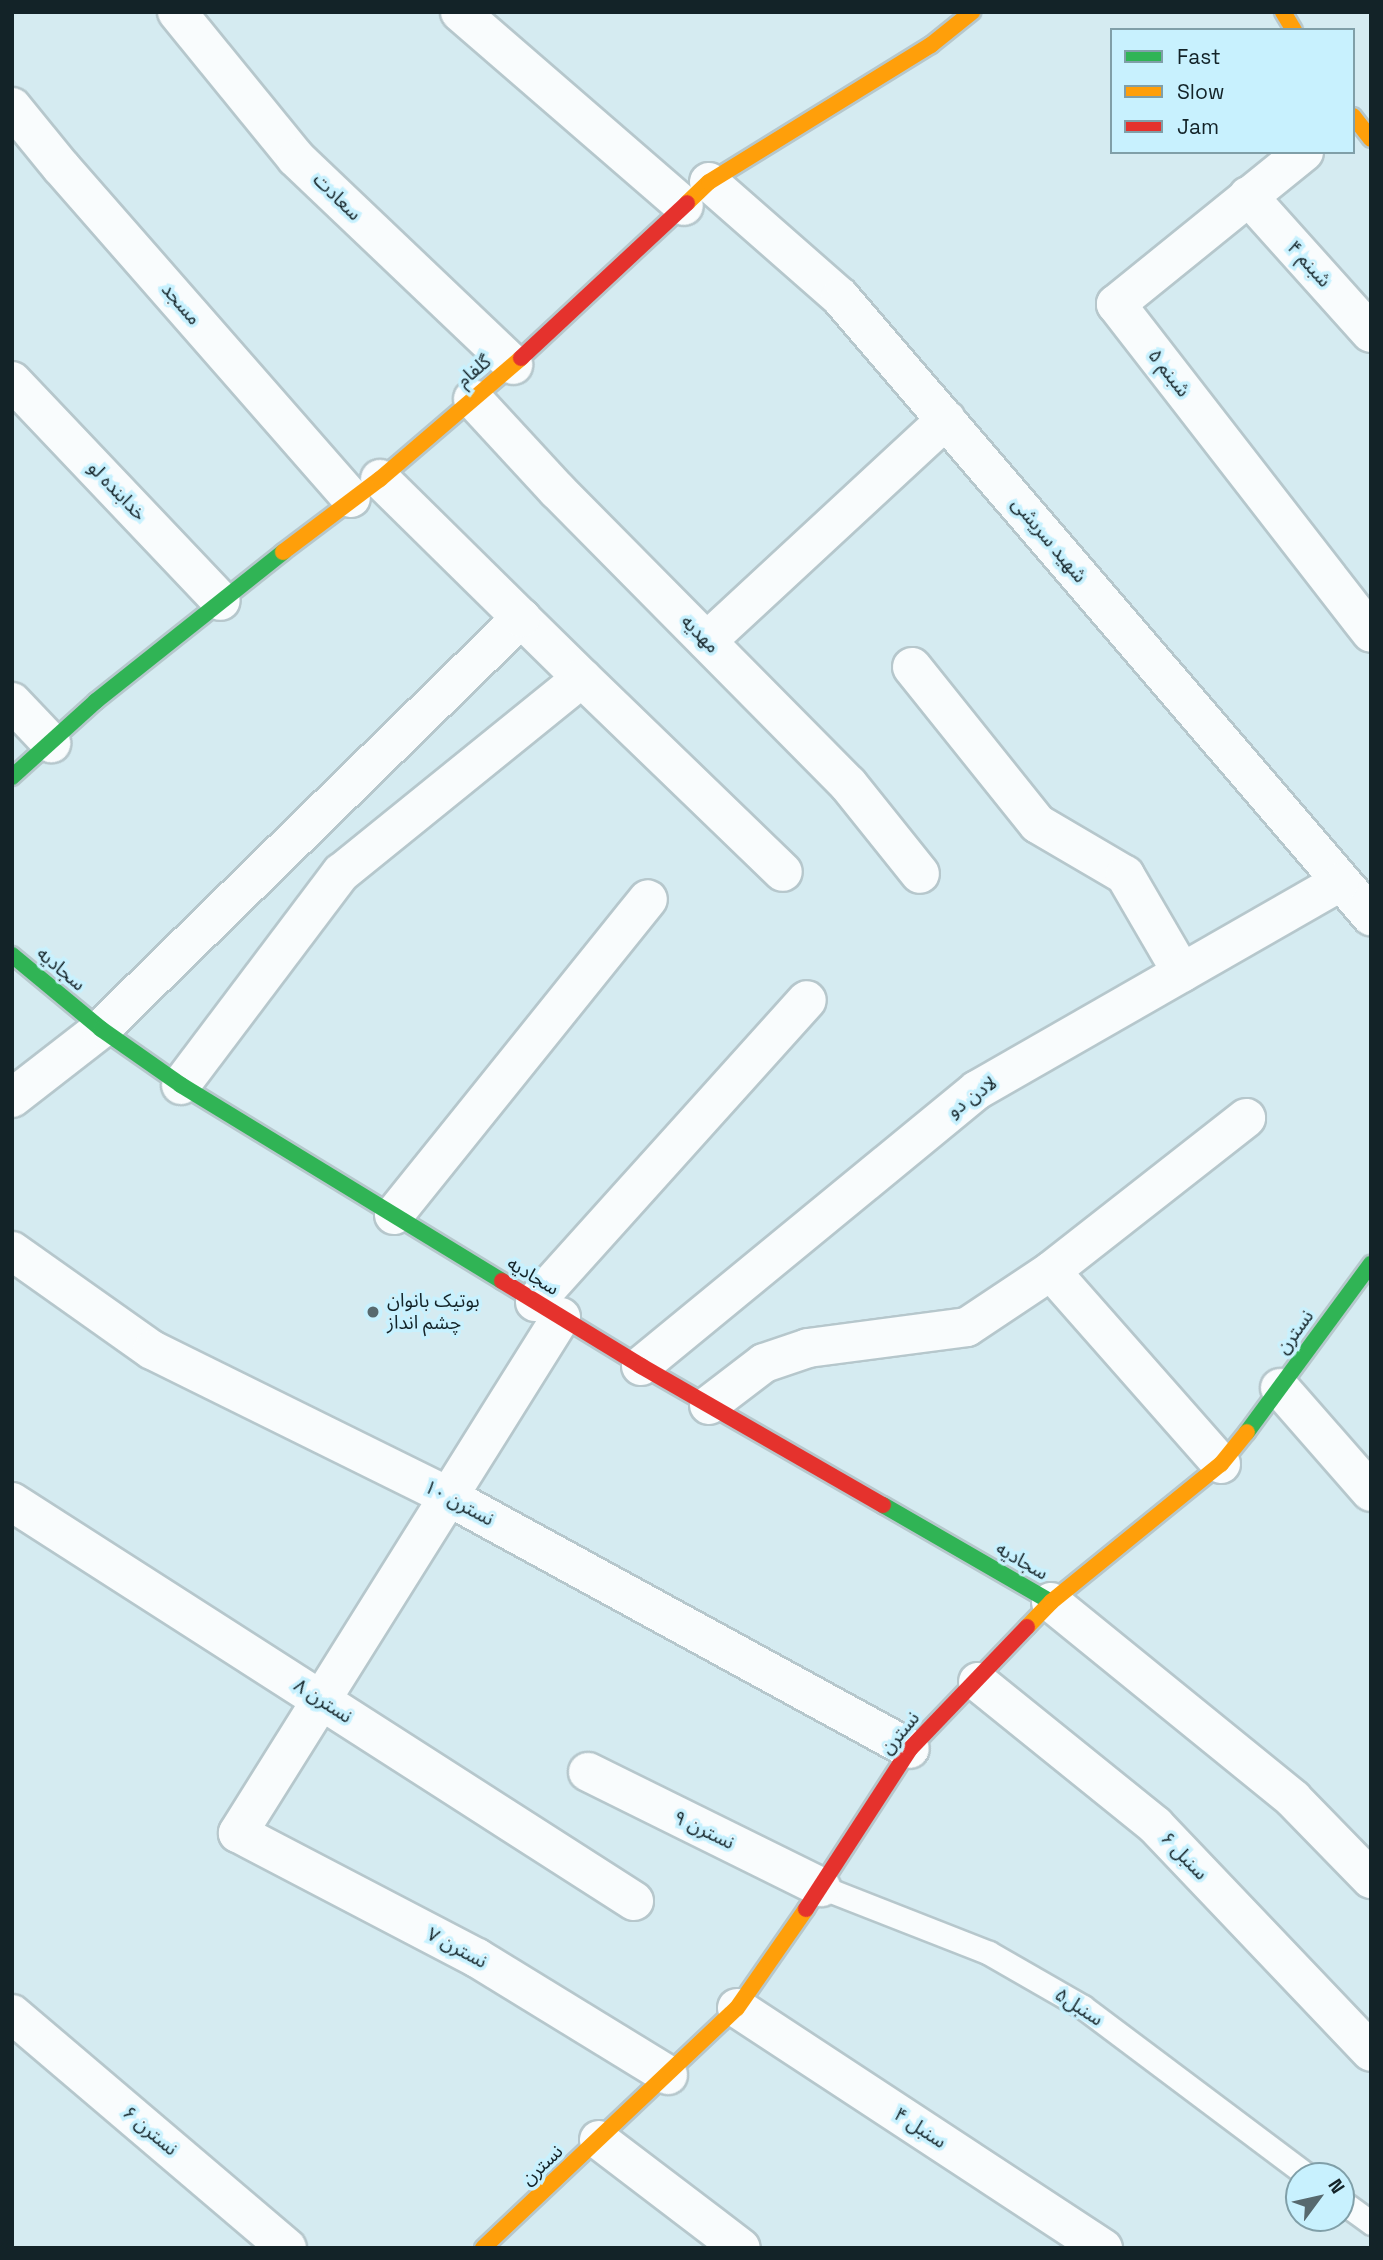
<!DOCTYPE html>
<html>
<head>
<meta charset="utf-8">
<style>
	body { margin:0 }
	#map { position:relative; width:1383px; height:2260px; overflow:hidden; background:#d5ebf1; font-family:"Space Grotesk","Noto Sans Arabic",sans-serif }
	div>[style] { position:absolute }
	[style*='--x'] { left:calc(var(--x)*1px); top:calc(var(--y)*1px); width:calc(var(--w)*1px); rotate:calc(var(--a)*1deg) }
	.roads { filter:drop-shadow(2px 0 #b6c7cc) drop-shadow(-2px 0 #b6c7cc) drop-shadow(0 2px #b6c7cc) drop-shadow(0 -2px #b6c7cc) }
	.lane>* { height:23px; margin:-11.5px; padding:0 11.5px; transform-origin:11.5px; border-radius:11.5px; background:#f9fcfd }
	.street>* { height:38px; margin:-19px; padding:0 19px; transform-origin:19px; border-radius:19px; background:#f9fcfd }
	.fast>* { height:16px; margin:-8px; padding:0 8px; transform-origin:8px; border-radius:8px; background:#30b455 }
	.slow>* { height:16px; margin:-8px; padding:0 8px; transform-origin:8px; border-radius:8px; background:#ff9f0a }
	.jam>* { height:16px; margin:-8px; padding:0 8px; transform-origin:8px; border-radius:8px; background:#e5322d }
	.dots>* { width:19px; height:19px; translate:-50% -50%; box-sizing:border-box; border:4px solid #c8f1fe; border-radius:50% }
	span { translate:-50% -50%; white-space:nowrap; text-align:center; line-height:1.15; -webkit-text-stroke:7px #c8f1fe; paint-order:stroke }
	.street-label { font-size:19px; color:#132328 }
	.poi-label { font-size:19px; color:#132328 }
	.left { translate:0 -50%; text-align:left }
	.frame { position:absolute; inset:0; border:14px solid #132328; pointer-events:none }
	.legend { position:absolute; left:1110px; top:28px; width:245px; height:126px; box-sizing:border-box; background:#c8f1fe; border:2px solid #809fa8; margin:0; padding:9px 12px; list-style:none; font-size:21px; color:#132328 }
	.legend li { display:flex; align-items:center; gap:14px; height:35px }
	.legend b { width:35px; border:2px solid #809fa8 }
	.north { position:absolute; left:1285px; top:2162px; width:70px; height:70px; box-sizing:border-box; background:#c8f1fe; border:2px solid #809fa8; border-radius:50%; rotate:57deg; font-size:19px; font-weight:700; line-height:28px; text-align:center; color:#132328 }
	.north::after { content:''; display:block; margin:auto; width:24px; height:32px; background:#57696e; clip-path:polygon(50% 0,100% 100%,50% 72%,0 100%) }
</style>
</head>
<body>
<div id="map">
	<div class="roads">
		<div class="lane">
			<i style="--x:821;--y:1887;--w:180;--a:21.4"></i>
			<i style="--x:989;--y:1953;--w:108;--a:29.9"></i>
			<i style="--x:1083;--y:2007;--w:281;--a:36.9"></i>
			<i style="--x:1341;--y:2201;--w:37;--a:36"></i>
		</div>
		<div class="street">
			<i style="--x:177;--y:12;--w:188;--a:50.8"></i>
			<i style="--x:296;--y:158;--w:300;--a:43.6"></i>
			<i style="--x:460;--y:12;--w:296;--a:40.9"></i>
			<i style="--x:12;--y:107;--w:77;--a:50.8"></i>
			<i style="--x:61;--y:167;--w:440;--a:48.8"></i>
			<i style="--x:1304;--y:152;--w:242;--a:141"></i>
			<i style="--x:1116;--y:304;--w:416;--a:52.2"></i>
			<i style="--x:709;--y:182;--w:174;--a:41.3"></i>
			<i style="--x:840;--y:297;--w:816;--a:49.38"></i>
			<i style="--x:1248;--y:196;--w:184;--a:48.1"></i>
			<i style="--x:12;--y:381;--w:303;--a:46.5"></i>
			<i style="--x:473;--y:399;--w:124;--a:47.3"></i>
			<i style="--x:557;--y:490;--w:414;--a:45.3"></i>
			<i style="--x:848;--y:784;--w:115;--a:51.3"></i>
			<i style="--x:521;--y:618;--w:86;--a:44.5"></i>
			<i style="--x:707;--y:641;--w:326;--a:-42.8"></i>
			<i style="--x:912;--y:667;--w:201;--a:51.3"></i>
			<i style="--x:1038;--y:824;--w:101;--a:30.4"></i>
			<i style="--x:1125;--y:875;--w:113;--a:59.8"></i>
			<i style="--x:12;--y:702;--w:57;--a:46.4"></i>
			<i style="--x:181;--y:1085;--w:266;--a:-53"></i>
			<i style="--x:341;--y:873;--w:310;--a:-39"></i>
			<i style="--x:582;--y:678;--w:279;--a:44"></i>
			<i style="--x:12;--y:1098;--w:113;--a:-37.8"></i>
			<i style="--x:101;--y:1029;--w:588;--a:-44.38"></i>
			<i style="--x:521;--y:618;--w:198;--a:-135.4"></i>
			<i style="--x:394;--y:1215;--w:405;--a:-51.2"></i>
			<i style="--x:12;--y:1251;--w:171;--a:35.3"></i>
			<i style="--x:152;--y:1350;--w:331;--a:26.3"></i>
			<i style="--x:449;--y:1497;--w:525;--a:28.66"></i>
			<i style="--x:535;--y:1302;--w:406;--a:-48"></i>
			<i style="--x:561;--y:1317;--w:609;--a:122.05"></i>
			<i style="--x:238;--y:1833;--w:270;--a:27.6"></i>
			<i style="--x:477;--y:1958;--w:224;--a:31.5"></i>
			<i style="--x:641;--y:1366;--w:435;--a:-39.4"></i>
			<i style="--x:977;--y:1090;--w:418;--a:-29.8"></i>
			<i style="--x:1280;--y:1388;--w:138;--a:48.8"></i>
			<i style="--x:709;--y:1405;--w:69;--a:-37.4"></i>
			<i style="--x:764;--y:1363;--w:46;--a:-18.8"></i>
			<i style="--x:808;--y:1348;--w:160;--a:-7.5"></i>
			<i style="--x:967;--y:1327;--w:101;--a:-33.7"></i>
			<i style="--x:1221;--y:1464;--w:257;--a:-131.4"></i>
			<i style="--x:1051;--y:1271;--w:248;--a:-38.1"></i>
			<i style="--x:12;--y:1502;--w:739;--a:32.68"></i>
			<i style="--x:1051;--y:1602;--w:312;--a:39.1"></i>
			<i style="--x:1293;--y:1799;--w:112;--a:45.7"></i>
			<i style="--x:978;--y:1682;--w:228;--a:38.9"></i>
			<i style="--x:1155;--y:1825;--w:313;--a:46.4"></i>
			<i style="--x:588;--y:1772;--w:260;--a:26.3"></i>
			<i style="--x:737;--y:2008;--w:438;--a:33.3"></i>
			<i style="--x:12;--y:2014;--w:361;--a:40.4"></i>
			<i style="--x:599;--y:2140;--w:178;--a:37.3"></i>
		</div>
		<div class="fast">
			<i style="--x:12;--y:777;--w:113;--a:-42.1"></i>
			<i style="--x:96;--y:701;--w:239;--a:-38.5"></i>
			<i style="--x:12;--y:955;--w:116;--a:39.7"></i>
			<i style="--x:101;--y:1029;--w:98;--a:35"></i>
			<i style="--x:181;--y:1085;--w:376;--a:31.4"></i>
			<i style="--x:1247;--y:1432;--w:209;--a:-53.6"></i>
			<i style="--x:883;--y:1505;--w:194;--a:30"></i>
		</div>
		<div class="slow">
			<i style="--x:1283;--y:12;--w:21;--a:59"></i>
			<i style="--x:1353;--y:116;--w:29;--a:52"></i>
			<i style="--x:687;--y:203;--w:30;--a:-44"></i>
			<i style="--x:709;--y:182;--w:261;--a:-31.7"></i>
			<i style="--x:931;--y:45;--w:53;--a:-38.8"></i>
			<i style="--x:283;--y:552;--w:121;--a:-37"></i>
			<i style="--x:380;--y:479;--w:186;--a:-40.6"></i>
			<i style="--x:1027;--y:1627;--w:35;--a:-46"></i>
			<i style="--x:1051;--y:1602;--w:219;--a:-39.1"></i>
			<i style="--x:1221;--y:1464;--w:41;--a:-50.9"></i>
			<i style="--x:483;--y:2248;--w:349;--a:-43.4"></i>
			<i style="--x:737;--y:2008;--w:121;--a:-55.1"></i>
		</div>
		<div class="jam">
			<i style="--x:521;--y:358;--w:227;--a:-43"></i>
			<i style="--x:502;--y:1281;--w:163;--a:31.4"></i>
			<i style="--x:641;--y:1366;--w:279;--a:29.9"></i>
			<i style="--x:806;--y:1909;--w:191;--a:-57"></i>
			<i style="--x:910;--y:1749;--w:169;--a:-46.2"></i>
		</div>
	</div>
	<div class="dots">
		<i style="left:373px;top:1312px;background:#57696e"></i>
	</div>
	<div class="street-label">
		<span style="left:337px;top:197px;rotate:44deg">سعادت</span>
		<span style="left:1309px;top:264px;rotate:48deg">شبنم ۴</span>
		<span style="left:181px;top:304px;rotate:49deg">مسجد</span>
		<span style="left:474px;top:371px;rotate:-40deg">گلفام</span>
		<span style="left:1169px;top:373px;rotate:52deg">شبنم ۵</span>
		<span style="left:117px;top:491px;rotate:46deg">خدابنده لو</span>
		<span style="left:1049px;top:540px;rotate:50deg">شهید سریشی</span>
		<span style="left:700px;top:634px;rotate:45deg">مهدیه</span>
		<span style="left:61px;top:969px;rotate:40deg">سجادیه</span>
		<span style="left:972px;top:1097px;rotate:-36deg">لادن دو</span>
		<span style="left:533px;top:1276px;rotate:31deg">سجادیه</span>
		<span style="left:1295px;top:1332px;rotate:-54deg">نسترن</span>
		<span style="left:459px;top:1503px;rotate:28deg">نسترن ۱۰</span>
		<span style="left:1022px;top:1561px;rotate:30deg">سجادیه</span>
		<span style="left:323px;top:1701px;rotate:33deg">نسترن ۸</span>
		<span style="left:900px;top:1733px;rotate:-50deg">نسترن</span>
		<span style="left:704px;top:1830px;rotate:26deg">نسترن ۹</span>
		<span style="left:1184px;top:1856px;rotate:46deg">سنبل ۶</span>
		<span style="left:457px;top:1948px;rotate:28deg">نسترن ۷</span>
		<span style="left:1079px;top:2007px;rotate:33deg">سنبل۵</span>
		<span style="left:920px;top:2128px;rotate:33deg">سنبل ۴</span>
		<span style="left:150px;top:2131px;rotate:40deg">نسترن ۶</span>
		<span style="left:542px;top:2165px;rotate:-43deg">نسترن</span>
	</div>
	<div class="poi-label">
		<span class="left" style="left:387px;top:1312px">بوتیک بانوان<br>چشم انداز</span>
	</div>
	<div class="frame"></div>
	<ul class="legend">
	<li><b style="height:9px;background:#30b455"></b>Fast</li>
	<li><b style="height:9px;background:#ff9f0a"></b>Slow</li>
	<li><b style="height:9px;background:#e5322d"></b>Jam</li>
	</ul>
	<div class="north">N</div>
</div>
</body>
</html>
